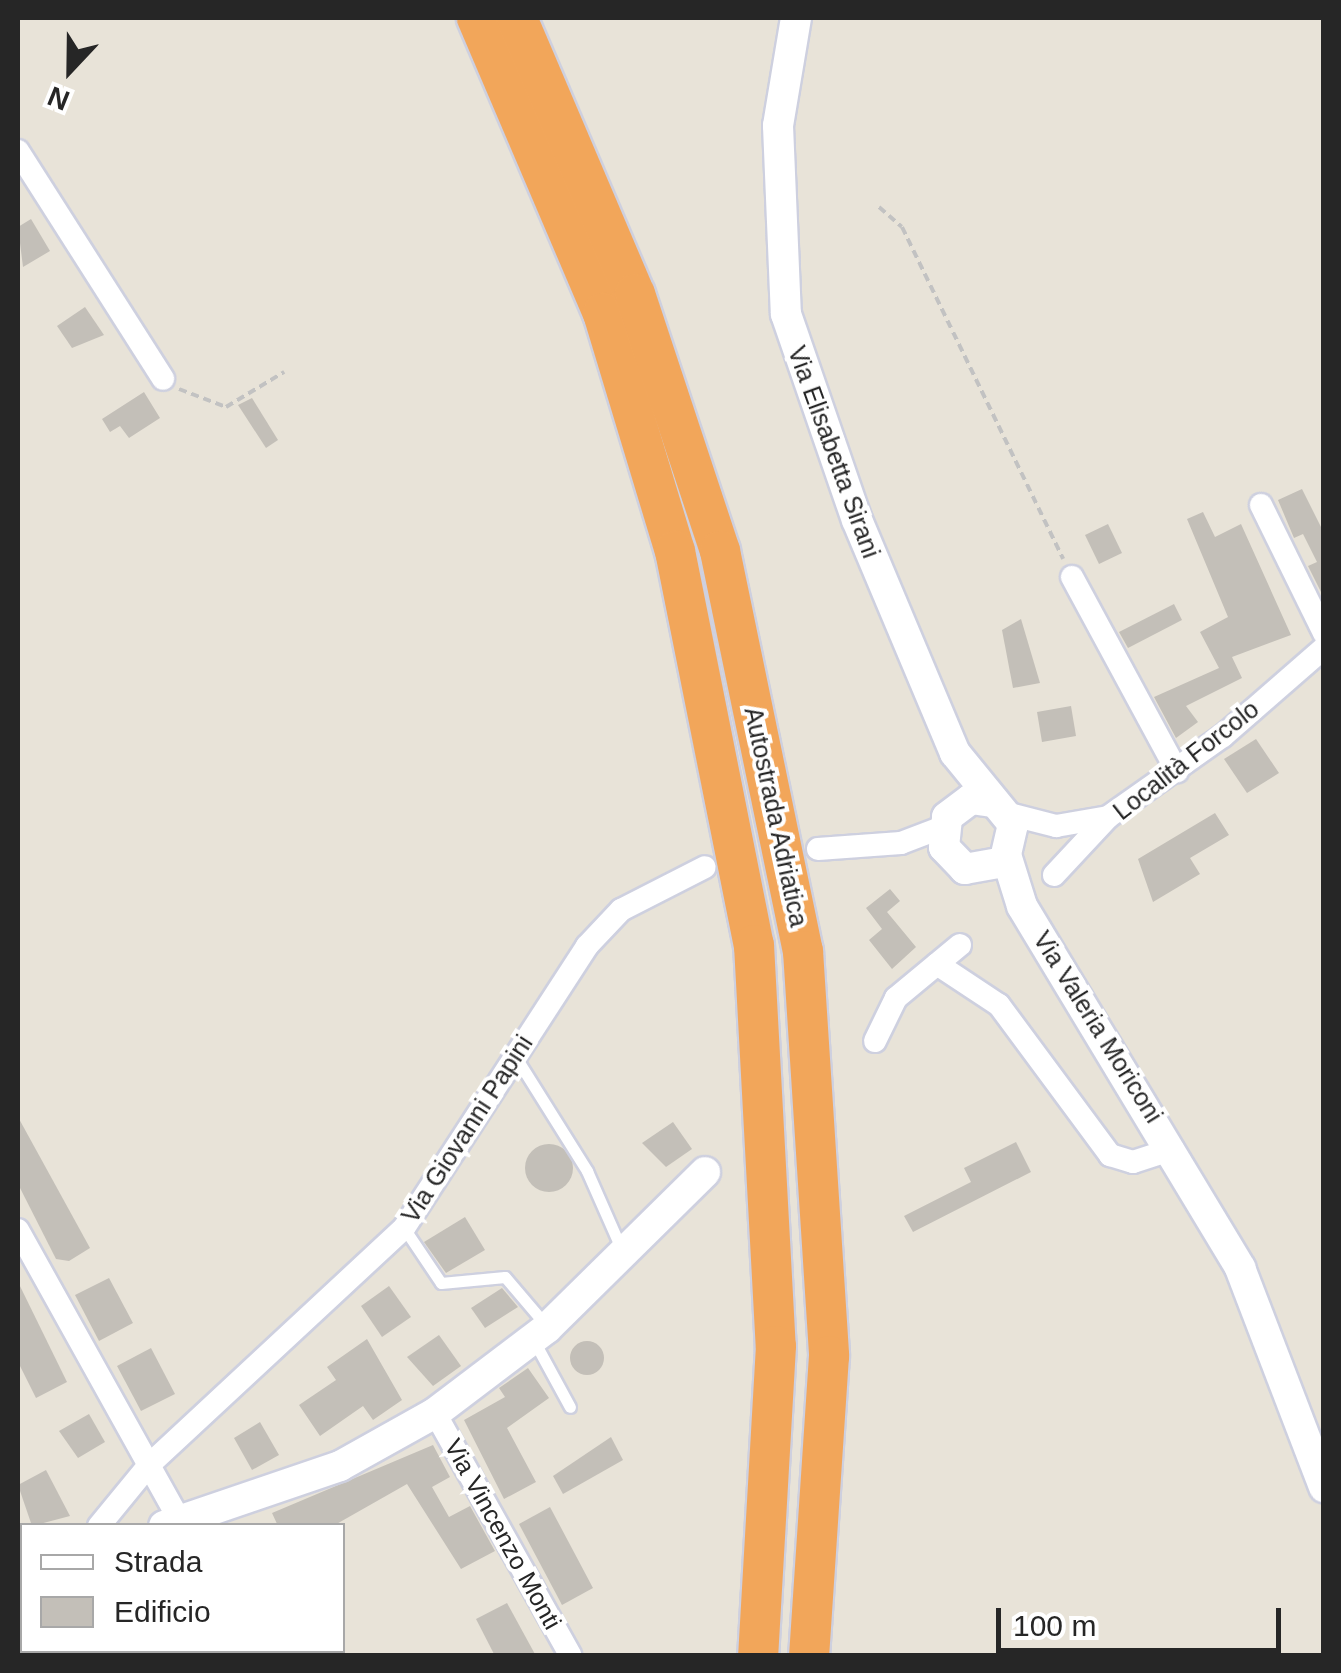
<!DOCTYPE html>
<html>
<head>
<meta charset="utf-8">
<style>
	body { margin:0 }
	#map { position:relative; width:1341px; height:1673px; overflow:hidden; background:#e8e3d8; font-family:Arial,sans-serif }
	div>[style] { position:absolute }
	[style*='--x'] { left:calc(var(--x)*1px); top:calc(var(--y)*1px); width:calc(var(--w)*1px); rotate:calc(var(--a)*1deg) }
	.building>* { inset:0; background:#c3bfb8 }
	.round { border-radius:50% }
	.path>* { height:4px; margin-top:-2px; transform-origin:0; background:repeating-linear-gradient(90deg,#c2c2c2 0 8px,transparent 0 13px) }
	.roads { filter:drop-shadow(2px 0 #ced0df) drop-shadow(-2px 0 #ced0df) drop-shadow(0 2px #ced0df) drop-shadow(0 -2px #ced0df) }
	.lane>* { height:11px; margin:-5.5px; padding:0 5.5px; transform-origin:5.5px; border-radius:5.5px; background:#fff }
	.street>* { height:22px; margin:-11px; padding:0 11px; transform-origin:11px; border-radius:11px; background:#fff }
	.secondary>* { height:30px; margin:-15px; padding:0 15px; transform-origin:15px; border-radius:15px; background:#fff }
	.highway>* { height:40px; margin:-20px; padding:0 20px; transform-origin:20px; border-radius:20px; background:#f2a65a }
	span { translate:-50% -50%; white-space:nowrap; text-align:center; line-height:1.15; -webkit-text-stroke:8px #fff; paint-order:stroke }
	.street-label { font-size:25px; color:#262626 }
	.frame { position:absolute; inset:0; border:20px solid #262626; pointer-events:none }
	.legend { position:absolute; left:20px; top:1523px; width:325px; height:130px; box-sizing:border-box; background:#fff; border:2px solid #a8a8a8; margin:0; padding:12px 18px; list-style:none; font-size:30px; color:#262626 }
	.legend li { display:flex; align-items:center; gap:20px; height:50px }
	.legend b { width:50px; border:2px solid #a8a8a8 }
	.north { position:absolute; left:20px; top:20px; width:100px; height:100px; -webkit-text-stroke:8px #fff; paint-order:stroke; rotate:202deg; font-size:28px; font-weight:700; line-height:40px; text-align:center; color:#262626 }
	.north::after { content:''; display:block; margin:auto; width:35px; height:45px; background:#262626; clip-path:polygon(50% 0,100% 100%,50% 72%,0 100%) }
	.scale { position:absolute; left:996px; top:1608px; width:285px; height:45px; box-sizing:border-box; border:5px solid #262626; border-top:0; padding-left:12px; font-size:30px; line-height:35px; white-space:nowrap; color:#262626; -webkit-text-stroke:8px #fff; paint-order:stroke }
</style>
</head>
<body>
<div id="map">
	<div class="building">
		<i style="clip-path:polygon(31px 219px,50px 251px,23px 267px,18px 227px)"></i>
		<i style="clip-path:polygon(85px 307px,104px 335px,72px 348px,57px 326px)"></i>
		<i style="clip-path:polygon(144px 392px,160px 418px,129px 438px,120px 426px,110px 432px,102px 419px)"></i>
		<i style="clip-path:polygon(252px 398px,278px 440px,266px 448px,238px 405px)"></i>
		<i style="clip-path:polygon(1302px 489px,1324px 533px,1324px 598px,1308px 566px,1317px 562px,1303px 534px,1294px 538px,1278px 500px)"></i>
		<i style="clip-path:polygon(1203px 512px,1215px 537px,1241px 524px,1291px 635px,1232px 657px,1242px 678px,1186px 706px,1198px 722px,1176px 738px,1154px 697px,1219px 668px,1200px 632px,1228px 617px,1187px 519px)"></i>
		<i style="clip-path:polygon(1108px 524px,1122px 553px,1099px 564px,1085px 535px)"></i>
		<i style="clip-path:polygon(1174px 604px,1182px 620px,1128px 648px,1119px 632px)"></i>
		<i style="clip-path:polygon(1021px 619px,1040px 683px,1013px 688px,1002px 630px)"></i>
		<i style="clip-path:polygon(1071px 706px,1076px 736px,1042px 742px,1037px 712px)"></i>
		<i style="clip-path:polygon(1256px 739px,1279px 773px,1247px 793px,1224px 759px)"></i>
		<i style="clip-path:polygon(1215px 813px,1229px 835px,1190px 858px,1200px 874px,1153px 902px,1138px 859px)"></i>
		<i style="clip-path:polygon(890px 889px,900px 901px,887px 912px,916px 947px,892px 969px,869px 940px,882px 929px,866px 908px)"></i>
		<i style="clip-path:polygon(18px 1117px,90px 1248px,69px 1261px,56px 1259px,18px 1184px)"></i>
		<i style="clip-path:polygon(673px 1122px,692px 1149px,666px 1167px,642px 1143px)"></i>
		<i style="clip-path:polygon(1016px 1142px,1031px 1172px,913px 1232px,904px 1216px,971px 1182px,964px 1168px)"></i>
		<i class="round" style="left:525px;top:1144px;width:48px;height:48px"></i>
		<i style="clip-path:polygon(465px 1217px,485px 1250px,446px 1273px,424px 1242px)"></i>
		<i style="clip-path:polygon(109px 1278px,133px 1323px,99px 1341px,75px 1295px)"></i>
		<i style="clip-path:polygon(18px 1282px,67px 1382px,36px 1398px,18px 1362px)"></i>
		<i style="clip-path:polygon(389px 1286px,411px 1317px,382px 1337px,361px 1306px)"></i>
		<i style="clip-path:polygon(502px 1288px,518px 1307px,485px 1328px,471px 1308px)"></i>
		<i style="clip-path:polygon(439px 1335px,461px 1366px,433px 1386px,407px 1357px)"></i>
		<i style="clip-path:polygon(367px 1339px,402px 1400px,373px 1420px,363px 1406px,320px 1436px,299px 1405px,336px 1380px,327px 1367px)"></i>
		<i class="round" style="left:570px;top:1341px;width:34px;height:34px"></i>
		<i style="clip-path:polygon(151px 1348px,175px 1394px,141px 1411px,117px 1366px)"></i>
		<i style="clip-path:polygon(528px 1368px,549px 1398px,507px 1428px,536px 1482px,504px 1499px,464px 1420px,505px 1397px,499px 1388px)"></i>
		<i style="clip-path:polygon(89px 1414px,105px 1442px,78px 1458px,59px 1431px)"></i>
		<i style="clip-path:polygon(260px 1422px,279px 1455px,252px 1470px,234px 1438px)"></i>
		<i style="clip-path:polygon(611px 1437px,623px 1460px,563px 1494px,553px 1476px)"></i>
		<i style="clip-path:polygon(433px 1445px,450px 1477px,432px 1487px,449px 1517px,470px 1506px,495px 1551px,461px 1569px,407px 1484px,333px 1526px,278px 1526px,272px 1513px)"></i>
		<i style="clip-path:polygon(46px 1470px,70px 1516px,32px 1526px,18px 1485px)"></i>
		<i style="clip-path:polygon(550px 1507px,593px 1588px,562px 1605px,519px 1524px)"></i>
		<i style="clip-path:polygon(507px 1603px,536px 1656px,495px 1656px,476px 1619px)"></i>
	</div>
	<div class="path">
		<i style="--x:879;--y:207;--w:30;--a:41"></i>
		<i style="--x:902;--y:227;--w:369;--a:64.1"></i>
		<i style="--x:179;--y:389;--w:50;--a:21"></i>
		<i style="--x:226;--y:407;--w:68;--a:-31.1"></i>
	</div>
	<div class="roads">
		<div class="lane">
			<i style="--x:515;--y:1056;--w:136;--a:57.9"></i>
			<i style="--x:587;--y:1171;--w:84;--a:66.2"></i>
			<i style="--x:404;--y:1228;--w:66;--a:56.1"></i>
			<i style="--x:441;--y:1283;--w:64;--a:-5.4"></i>
			<i style="--x:505;--y:1277;--w:62;--a:49.6"></i>
			<i style="--x:534;--y:1341;--w:75;--a:61.4"></i>
			<i style="--x:105;--y:1650;--w:7;--a:63"></i>
		</div>
		<div class="street">
			<i style="--x:18;--y:151;--w:270;--a:57.5"></i>
			<i style="--x:1261;--y:505;--w:143;--a:63.8"></i>
			<i style="--x:1072;--y:577;--w:221;--a:61.6"></i>
			<i style="--x:1009;--y:814;--w:49;--a:14.3"></i>
			<i style="--x:1056;--y:826;--w:53;--a:-9.8"></i>
			<i style="--x:1108;--y:817;--w:141;--a:-35.2"></i>
			<i style="--x:1223;--y:736;--w:134;--a:-41.1"></i>
			<i style="--x:818;--y:849;--w:83;--a:-4.1"></i>
			<i style="--x:901;--y:843;--w:45;--a:-20.9"></i>
			<i style="--x:1054;--y:875;--w:79;--a:-47"></i>
			<i style="--x:937;--y:964;--w:74;--a:33.5"></i>
			<i style="--x:999;--y:1005;--w:187;--a:53.5"></i>
			<i style="--x:1110;--y:1155;--w:24;--a:17"></i>
			<i style="--x:1133;--y:1162;--w:42;--a:-18"></i>
			<i style="--x:875;--y:1041;--w:48;--a:-64"></i>
			<i style="--x:896;--y:998;--w:83;--a:-39.6"></i>
			<i style="--x:18;--y:1230;--w:333;--a:60.9"></i>
			<i style="--x:435;--y:1413;--w:278;--a:60.8"></i>
			<i style="--x:99;--y:1526;--w:79;--a:-50.7"></i>
			<i style="--x:149;--y:1465;--w:348;--a:-42.9"></i>
			<i style="--x:404;--y:1228;--w:336;--a:-57"></i>
			<i style="--x:587;--y:946;--w:50;--a:-46.6"></i>
			<i style="--x:621;--y:910;--w:94;--a:-27.1"></i>
		</div>
		<div class="secondary">
			<i style="--x:796;--y:18;--w:109;--a:99.5"></i>
			<i style="--x:778;--y:126;--w:188;--a:87.6"></i>
			<i style="--x:786;--y:314;--w:218;--a:71"></i>
			<i style="--x:857;--y:520;--w:253;--a:67.2"></i>
			<i style="--x:955;--y:753;--w:92;--a:50.8"></i>
			<i style="--x:1013;--y:824;--w:39;--a:103"></i>
			<i style="--x:1004;--y:862;--w:40;--a:170"></i>
			<i style="--x:965;--y:869;--w:30;--a:-134"></i>
			<i style="--x:944;--y:847;--w:30;--a:-84"></i>
			<i style="--x:947;--y:817;--w:30;--a:-37"></i>
			<i style="--x:971;--y:799;--w:21;--a:8"></i>
			<i style="--x:1007;--y:858;--w:50;--a:72.6"></i>
			<i style="--x:1022;--y:906;--w:423;--a:58.9"></i>
			<i style="--x:1240;--y:1268;--w:235;--a:69"></i>
			<i style="--x:164;--y:1526;--w:186;--a:-18.8"></i>
			<i style="--x:340;--y:1466;--w:109;--a:-29.2"></i>
			<i style="--x:435;--y:1413;--w:141;--a:-37.2"></i>
			<i style="--x:547;--y:1328;--w:222;--a:-44.6"></i>
			<i style="--x:18;--y:1571;--w:4;--a:-27"></i>
		</div>
		<div class="highway">
			<i style="--x:477;--y:18;--w:321;--a:66.9"></i>
			<i style="--x:603;--y:313;--w:249;--a:73.2"></i>
			<i style="--x:675;--y:551;--w:402;--a:78.7"></i>
			<i style="--x:754;--y:945;--w:402;--a:86.9"></i>
			<i style="--x:776;--y:1346;--w:311;--a:93.3"></i>
			<i style="--x:517;--y:18;--w:300;--a:66.9"></i>
			<i style="--x:635;--y:294;--w:271;--a:71.7"></i>
			<i style="--x:720;--y:551;--w:409;--a:78.3"></i>
			<i style="--x:803;--y:951;--w:406;--a:86.3"></i>
			<i style="--x:829;--y:1356;--w:301;--a:93.8"></i>
		</div>
	</div>
	<div class="street-label">
		<span style="left:834px;top:452px;rotate:70deg">Via Elisabetta Sirani</span>
		<span style="left:1186px;top:760px;rotate:-38deg">Località Forcolo</span>
		<span style="left:776px;top:817px;rotate:78deg">Autostrada Adriatica</span>
		<span style="left:1098px;top:1027px;rotate:58deg">Via Valeria Moriconi</span>
		<span style="left:467px;top:1129px;rotate:-57deg">Via Giovanni Papini</span>
		<span style="left:503px;top:1534px;rotate:61deg">Via Vincenzo Monti</span>
	</div>
	<div class="frame"></div>
	<ul class="legend">
	<li><b style="height:12px;background:#fff"></b>Strada</li>
	<li><b style="height:28px;background:#c3bfb8"></b>Edificio</li>
	</ul>
	<div class="north">N</div>
	<div class="scale">100 m</div>
</div>
</body>
</html>
